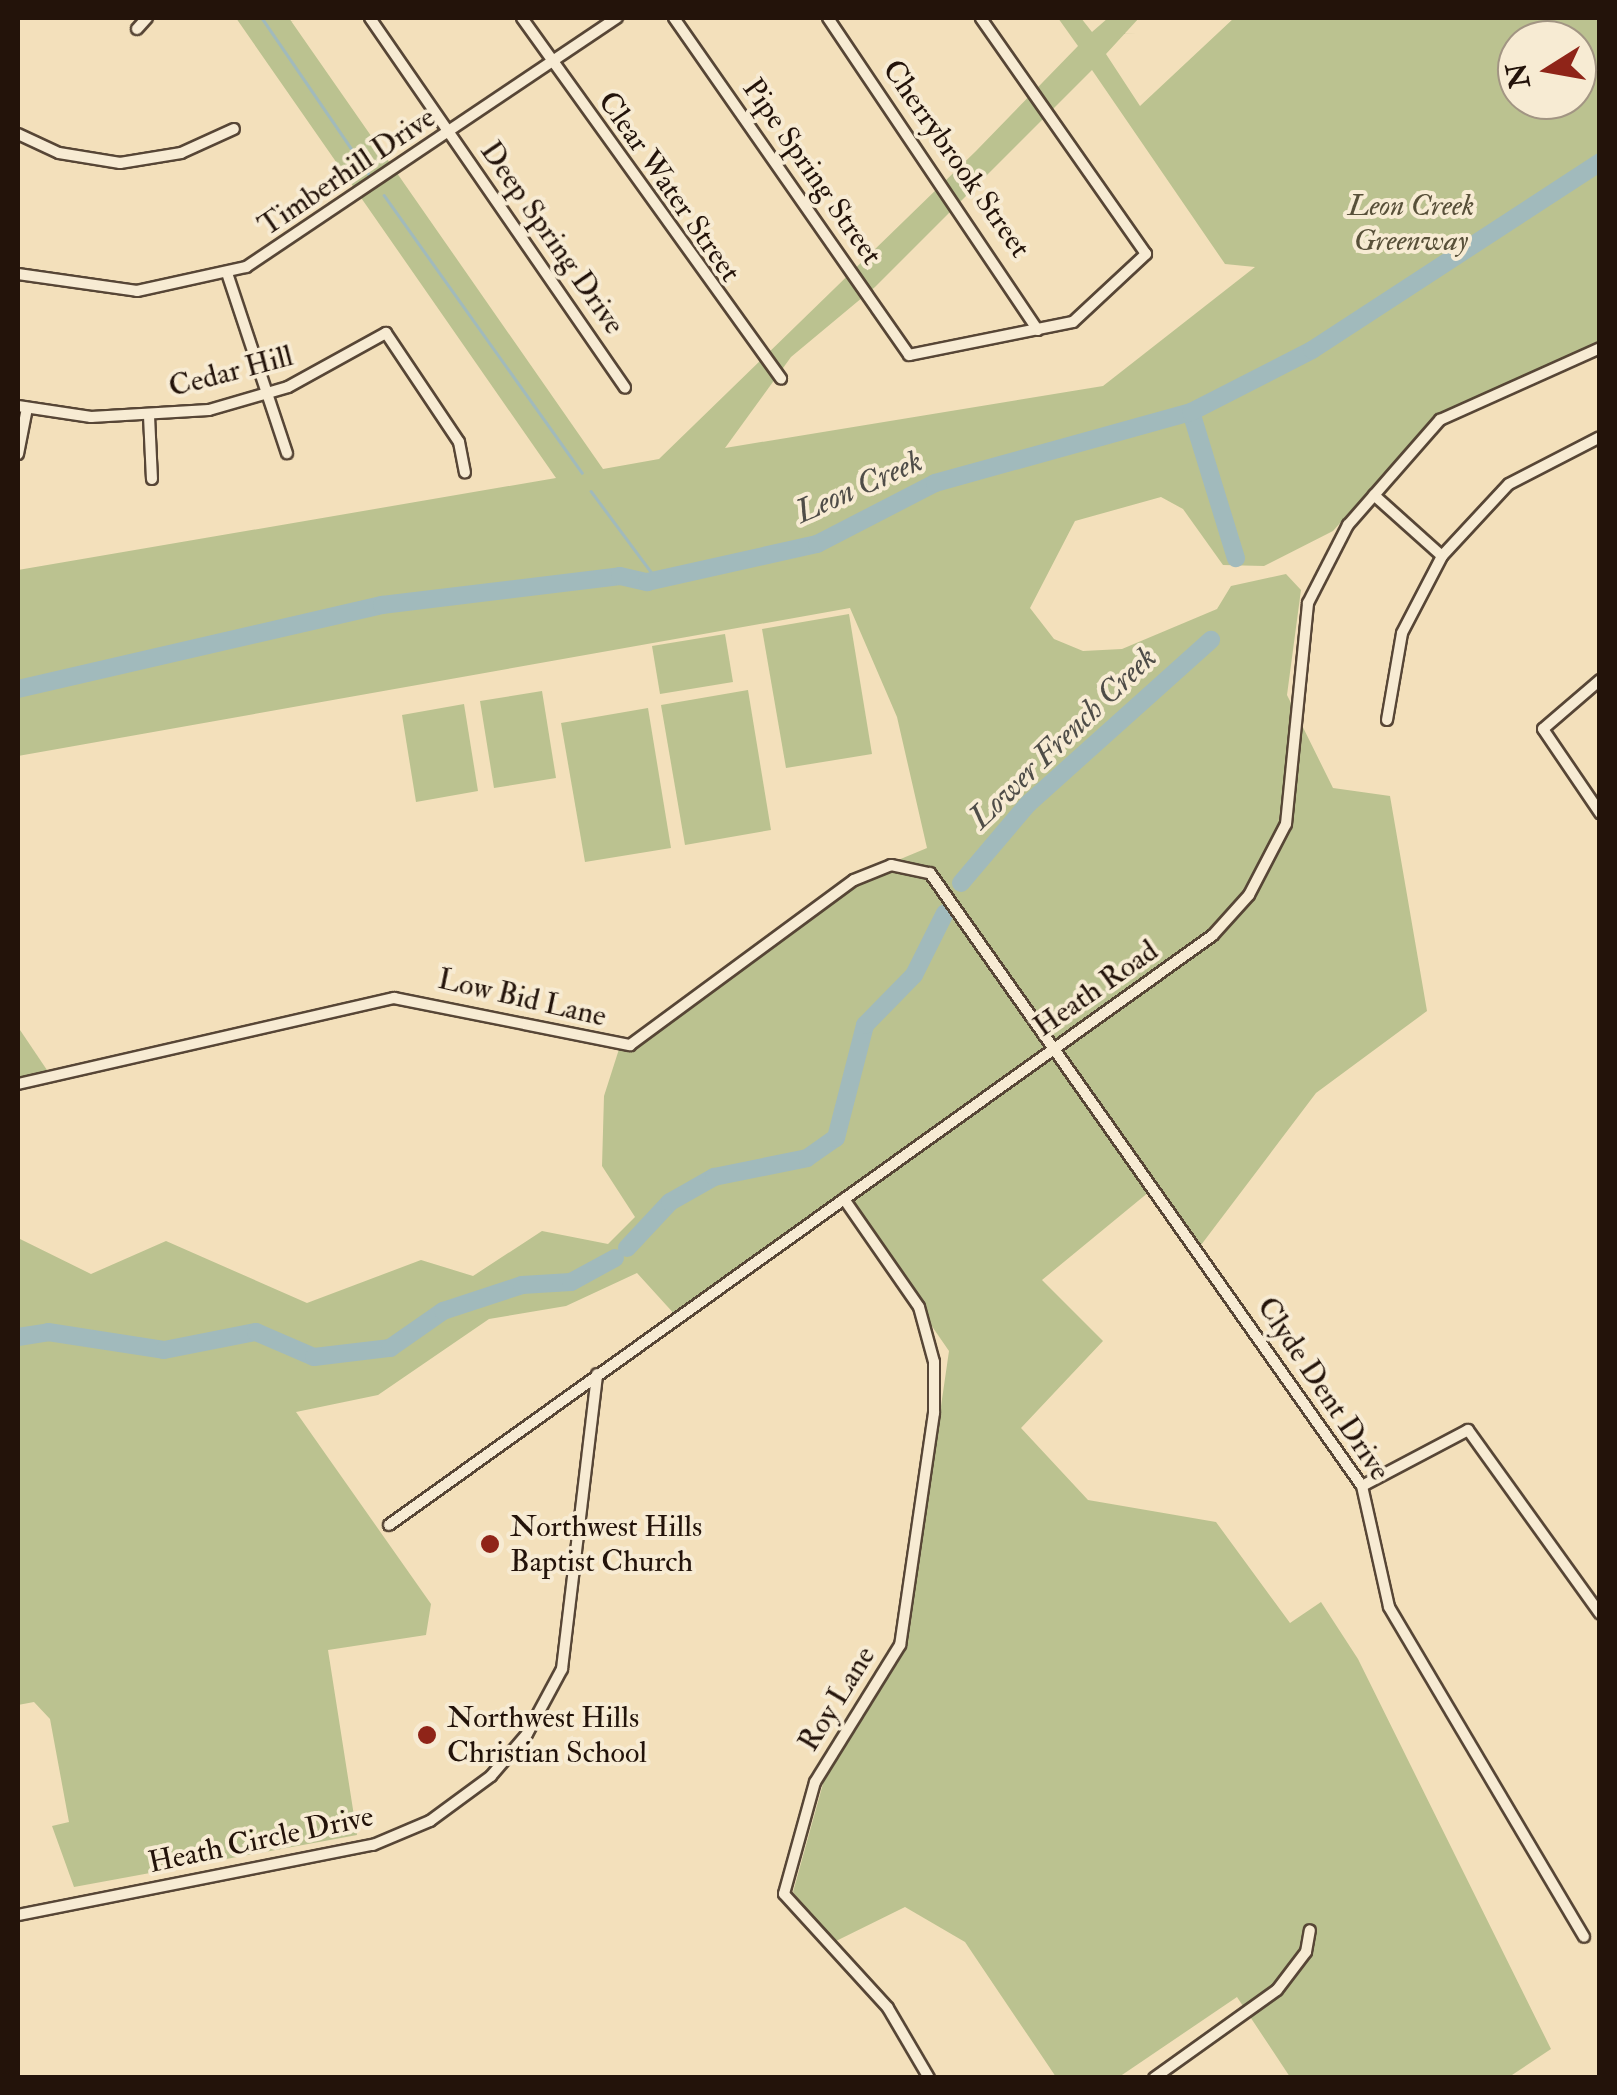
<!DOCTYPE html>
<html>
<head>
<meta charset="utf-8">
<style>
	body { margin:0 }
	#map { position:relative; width:1617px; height:2095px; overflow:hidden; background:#f3e0bb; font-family:"IM FELL Double Pica",serif }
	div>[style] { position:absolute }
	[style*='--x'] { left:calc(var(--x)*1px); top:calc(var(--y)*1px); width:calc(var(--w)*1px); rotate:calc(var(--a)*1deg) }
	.green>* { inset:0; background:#bbc290 }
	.stream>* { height:2.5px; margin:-1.25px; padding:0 1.25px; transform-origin:1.25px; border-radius:1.25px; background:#a1babc }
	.river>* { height:18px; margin:-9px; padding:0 9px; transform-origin:9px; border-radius:9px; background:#a1babc }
	.roads { filter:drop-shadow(2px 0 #574636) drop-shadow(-2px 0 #574636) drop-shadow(0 2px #574636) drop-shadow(0 -2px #574636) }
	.minor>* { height:10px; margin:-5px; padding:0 5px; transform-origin:5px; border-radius:5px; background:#f7ebd3 }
	.dots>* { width:28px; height:28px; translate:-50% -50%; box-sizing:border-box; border:5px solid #f7ebd3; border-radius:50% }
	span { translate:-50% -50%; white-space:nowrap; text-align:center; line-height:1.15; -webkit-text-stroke:8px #f7ebd3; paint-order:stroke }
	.street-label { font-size:30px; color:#23130a }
	.park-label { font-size:30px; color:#585039; font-style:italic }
	.poi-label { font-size:30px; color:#23130a }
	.left { translate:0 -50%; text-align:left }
	.water-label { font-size:32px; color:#4f4d48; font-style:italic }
	.frame { position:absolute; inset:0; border:20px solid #23130a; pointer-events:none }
	.north { position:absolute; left:1497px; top:20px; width:100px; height:100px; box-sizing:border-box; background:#f7ebd3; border:2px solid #a29583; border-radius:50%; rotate:259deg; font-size:28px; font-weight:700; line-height:40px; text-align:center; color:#23130a }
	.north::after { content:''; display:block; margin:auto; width:35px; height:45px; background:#8f2418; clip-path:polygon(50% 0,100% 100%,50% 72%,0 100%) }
</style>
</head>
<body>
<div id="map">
	<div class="green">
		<i style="clip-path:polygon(evenodd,236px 18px,289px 18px,603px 469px,659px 459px,976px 151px,1078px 46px,1058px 18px,1081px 18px,1092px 32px,1108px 18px,1139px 18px,1106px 54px,1140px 106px,1234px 18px,1599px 18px,1599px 342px,1436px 415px,1333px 531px,1264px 566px,1223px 565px,1183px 509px,1161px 497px,1075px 521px,1030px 608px,1054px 639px,1083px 651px,1122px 649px,1217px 609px,1231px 586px,1286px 574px,1301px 590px,1287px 695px,1333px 788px,1390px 796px,1427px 1011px,1316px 1093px,1198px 1249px,1155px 1187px,1042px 1280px,1103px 1341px,1021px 1428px,1088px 1500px,1216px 1522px,1290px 1623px,1321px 1602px,1358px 1659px,1551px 2049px,1509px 2077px,1290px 2077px,1237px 1997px,1119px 2077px,1056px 2077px,965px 1942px,905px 1907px,832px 1943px,793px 1892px,824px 1780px,906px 1647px,949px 1351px,844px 1199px,677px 1317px,637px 1273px,566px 1306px,489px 1319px,378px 1395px,296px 1412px,431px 1604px,426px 1635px,328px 1650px,357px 1835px,74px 1887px,52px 1826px,69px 1822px,50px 1719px,34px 1702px,18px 1705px,18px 1238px,91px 1274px,166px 1241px,307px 1303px,421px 1260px,473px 1276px,542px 1231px,608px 1244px,635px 1217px,602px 1166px,604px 1096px,620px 1046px,867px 873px,927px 848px,897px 717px,850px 608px,18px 756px,18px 570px,556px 478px,236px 18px,1517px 40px,1577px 40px,1577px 100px,1517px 100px,1517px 40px,236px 18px,1092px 70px,1225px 264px,1255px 267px,1103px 386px,725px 448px,791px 357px,875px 287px,1092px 70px)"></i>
		<i style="clip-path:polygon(849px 614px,872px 754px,786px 768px,762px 629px)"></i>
		<i style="clip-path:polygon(725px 634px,733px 682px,660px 694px,652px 646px)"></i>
		<i style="clip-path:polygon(748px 690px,771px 830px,685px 845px,661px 705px)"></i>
		<i style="clip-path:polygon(542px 691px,556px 778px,494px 788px,480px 701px)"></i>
		<i style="clip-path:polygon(464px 704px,478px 791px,416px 802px,402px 715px)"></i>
		<i style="clip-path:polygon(648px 708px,671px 848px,585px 862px,561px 723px)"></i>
		<i style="clip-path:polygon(18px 1027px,49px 1073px,18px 1079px)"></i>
	</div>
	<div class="stream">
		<i style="--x:262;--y:18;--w:193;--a:55.6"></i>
		<i style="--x:384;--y:195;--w:341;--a:54.5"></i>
		<i style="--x:591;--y:491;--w:111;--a:53.4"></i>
	</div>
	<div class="river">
		<i style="--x:1191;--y:412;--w:153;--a:72.9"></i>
		<i style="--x:18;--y:689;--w:374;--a:-13"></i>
		<i style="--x:382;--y:605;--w:240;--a:-6.9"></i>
		<i style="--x:620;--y:576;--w:28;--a:13"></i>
		<i style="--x:647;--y:582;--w:174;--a:-12.6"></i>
		<i style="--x:817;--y:544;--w:133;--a:-27.3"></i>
		<i style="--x:935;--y:483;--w:266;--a:-15.5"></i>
		<i style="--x:1191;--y:412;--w:136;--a:-27.1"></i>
		<i style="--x:1312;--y:350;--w:344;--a:-33.1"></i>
		<i style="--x:961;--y:883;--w:104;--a:-49.7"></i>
		<i style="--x:1028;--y:804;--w:246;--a:-41.9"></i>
		<i style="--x:627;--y:1248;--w:63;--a:-46.9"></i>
		<i style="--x:670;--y:1202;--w:51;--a:-29.6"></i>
		<i style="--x:714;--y:1177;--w:95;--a:-11.5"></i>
		<i style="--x:807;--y:1158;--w:35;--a:-35"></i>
		<i style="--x:836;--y:1138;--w:117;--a:-75.6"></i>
		<i style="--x:865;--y:1025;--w:70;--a:-45.6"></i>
		<i style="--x:914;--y:975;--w:69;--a:-63.4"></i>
		<i style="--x:18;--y:1337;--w:30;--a:-9"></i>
		<i style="--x:48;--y:1332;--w:117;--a:8.8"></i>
		<i style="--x:164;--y:1350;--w:94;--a:-11.1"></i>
		<i style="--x:256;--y:1332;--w:63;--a:23.3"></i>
		<i style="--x:314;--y:1357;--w:77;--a:-6.8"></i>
		<i style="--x:390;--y:1348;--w:65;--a:-34.9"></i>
		<i style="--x:443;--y:1311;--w:83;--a:-18.2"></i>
		<i style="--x:522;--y:1285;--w:49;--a:-3.5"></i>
		<i style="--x:571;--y:1282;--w:50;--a:-28.6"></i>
	</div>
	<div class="roads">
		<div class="minor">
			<i style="--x:370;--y:18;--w:449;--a:55.4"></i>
			<i style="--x:522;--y:18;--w:444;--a:54.3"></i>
			<i style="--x:674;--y:18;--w:411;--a:55.1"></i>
			<i style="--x:909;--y:355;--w:167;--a:-11.4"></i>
			<i style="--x:1073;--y:322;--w:100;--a:-43"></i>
			<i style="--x:1146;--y:254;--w:288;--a:-125"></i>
			<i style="--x:828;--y:18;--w:376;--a:56.1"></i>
			<i style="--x:137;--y:29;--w:15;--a:-48"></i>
			<i style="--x:18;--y:134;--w:45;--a:24.9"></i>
			<i style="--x:59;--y:153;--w:62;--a:9.3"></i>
			<i style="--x:120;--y:163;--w:62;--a:-9.3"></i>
			<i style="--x:181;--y:153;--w:58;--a:-24.4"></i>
			<i style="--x:227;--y:273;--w:190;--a:71.6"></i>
			<i style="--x:18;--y:274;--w:120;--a:8.1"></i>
			<i style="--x:137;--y:291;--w:112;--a:-12.4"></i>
			<i style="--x:246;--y:267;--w:447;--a:-33.9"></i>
			<i style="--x:18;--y:406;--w:74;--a:8.6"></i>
			<i style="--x:91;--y:417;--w:118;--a:-3.4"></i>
			<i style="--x:209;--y:410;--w:82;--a:-16.2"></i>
			<i style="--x:288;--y:387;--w:112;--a:-28.9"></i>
			<i style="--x:386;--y:333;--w:131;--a:56.2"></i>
			<i style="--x:459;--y:442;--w:31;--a:79"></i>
			<i style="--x:149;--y:416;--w:63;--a:87.3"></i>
			<i style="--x:18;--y:454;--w:47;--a:-78.9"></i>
			<i style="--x:1374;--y:495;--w:91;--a:41.9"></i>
			<i style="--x:1600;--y:680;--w:75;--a:139.3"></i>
			<i style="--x:1543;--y:729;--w:102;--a:55.8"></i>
			<i style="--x:1387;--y:720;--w:88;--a:-80.2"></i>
			<i style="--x:1402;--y:633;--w:87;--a:-62.5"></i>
			<i style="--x:1442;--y:556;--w:98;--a:-47.1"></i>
			<i style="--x:1509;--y:484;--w:102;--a:-27.3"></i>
			<i style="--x:18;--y:1084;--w:386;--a:-12.9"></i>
			<i style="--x:394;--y:998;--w:241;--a:11.3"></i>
			<i style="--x:630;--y:1045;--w:278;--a:-36.4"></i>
			<i style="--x:854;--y:880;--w:40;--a:-22"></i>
			<i style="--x:891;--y:865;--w:40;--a:12"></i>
			<i style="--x:930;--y:873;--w:750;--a:54.83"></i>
			<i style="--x:1362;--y:1486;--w:124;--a:77.4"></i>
			<i style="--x:1389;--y:1607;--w:383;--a:59.4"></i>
			<i style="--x:844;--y:1199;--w:131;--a:55.2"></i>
			<i style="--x:919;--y:1307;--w:57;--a:74.7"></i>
			<i style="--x:934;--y:1362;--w:51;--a:90"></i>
			<i style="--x:934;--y:1413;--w:234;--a:98.3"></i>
			<i style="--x:900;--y:1645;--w:161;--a:121.8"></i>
			<i style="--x:815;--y:1782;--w:116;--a:105.5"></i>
			<i style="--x:784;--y:1894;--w:154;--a:47.6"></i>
			<i style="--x:888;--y:2008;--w:81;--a:59.6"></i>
			<i style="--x:1362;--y:1486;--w:120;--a:-27.8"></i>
			<i style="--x:1468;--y:1430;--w:226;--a:54.3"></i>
			<i style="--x:389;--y:1525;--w:1013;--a:-35.6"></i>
			<i style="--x:1213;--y:935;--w:54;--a:-48"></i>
			<i style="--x:1249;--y:895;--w:80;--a:-62.5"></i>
			<i style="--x:1286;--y:824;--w:222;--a:-84.3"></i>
			<i style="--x:1308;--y:603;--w:88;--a:-62.9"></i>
			<i style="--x:1348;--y:525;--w:140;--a:-48.8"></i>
			<i style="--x:1440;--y:420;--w:175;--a:-24.2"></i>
			<i style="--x:18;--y:1915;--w:362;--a:-11.2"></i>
			<i style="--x:373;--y:1845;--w:62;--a:-22.8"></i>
			<i style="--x:430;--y:1821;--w:76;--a:-36.4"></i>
			<i style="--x:491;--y:1776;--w:55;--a:-49.4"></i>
			<i style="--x:527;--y:1734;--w:74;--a:-61.7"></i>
			<i style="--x:562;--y:1669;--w:297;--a:-83.2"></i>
			<i style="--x:1154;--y:2078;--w:151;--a:-35.6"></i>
			<i style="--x:1277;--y:1990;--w:48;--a:-52.7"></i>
			<i style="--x:1306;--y:1952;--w:22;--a:-80"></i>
		</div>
	</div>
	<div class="dots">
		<i style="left:490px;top:1544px;background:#8f2418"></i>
		<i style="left:427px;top:1735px;background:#8f2418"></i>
	</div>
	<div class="street-label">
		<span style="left:956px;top:159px;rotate:55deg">Cherrybrook Street</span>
		<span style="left:347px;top:172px;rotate:-34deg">Timberhill Drive</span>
		<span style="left:812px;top:172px;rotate:55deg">Pipe Spring Street</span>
		<span style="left:669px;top:187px;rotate:55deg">Clear Water Street</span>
		<span style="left:552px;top:238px;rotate:55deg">Deep Spring Drive</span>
		<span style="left:231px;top:372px;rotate:-15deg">Cedar Hill</span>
		<span style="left:1096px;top:989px;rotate:-35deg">Heath Road</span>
		<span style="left:522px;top:998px;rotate:13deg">Low Bid Lane</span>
		<span style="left:1323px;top:1389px;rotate:56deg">Clyde Dent Drive</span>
		<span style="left:837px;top:1699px;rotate:-58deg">Roy Lane</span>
		<span style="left:261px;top:1840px;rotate:-12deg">Heath Circle Drive</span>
	</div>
	<div class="park-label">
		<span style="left:1411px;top:223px">Leon Creek<br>Greenway</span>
	</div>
	<div class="poi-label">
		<span class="left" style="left:510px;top:1544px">Northwest Hills<br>Baptist Church</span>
		<span class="left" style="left:447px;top:1735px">Northwest Hills<br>Christian School</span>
	</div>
	<div class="water-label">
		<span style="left:859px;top:487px;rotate:-24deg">Leon Creek</span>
		<span style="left:1063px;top:738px;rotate:-44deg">Lower French Creek</span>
	</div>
	<div class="frame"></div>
	<div class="north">N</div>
</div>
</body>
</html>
